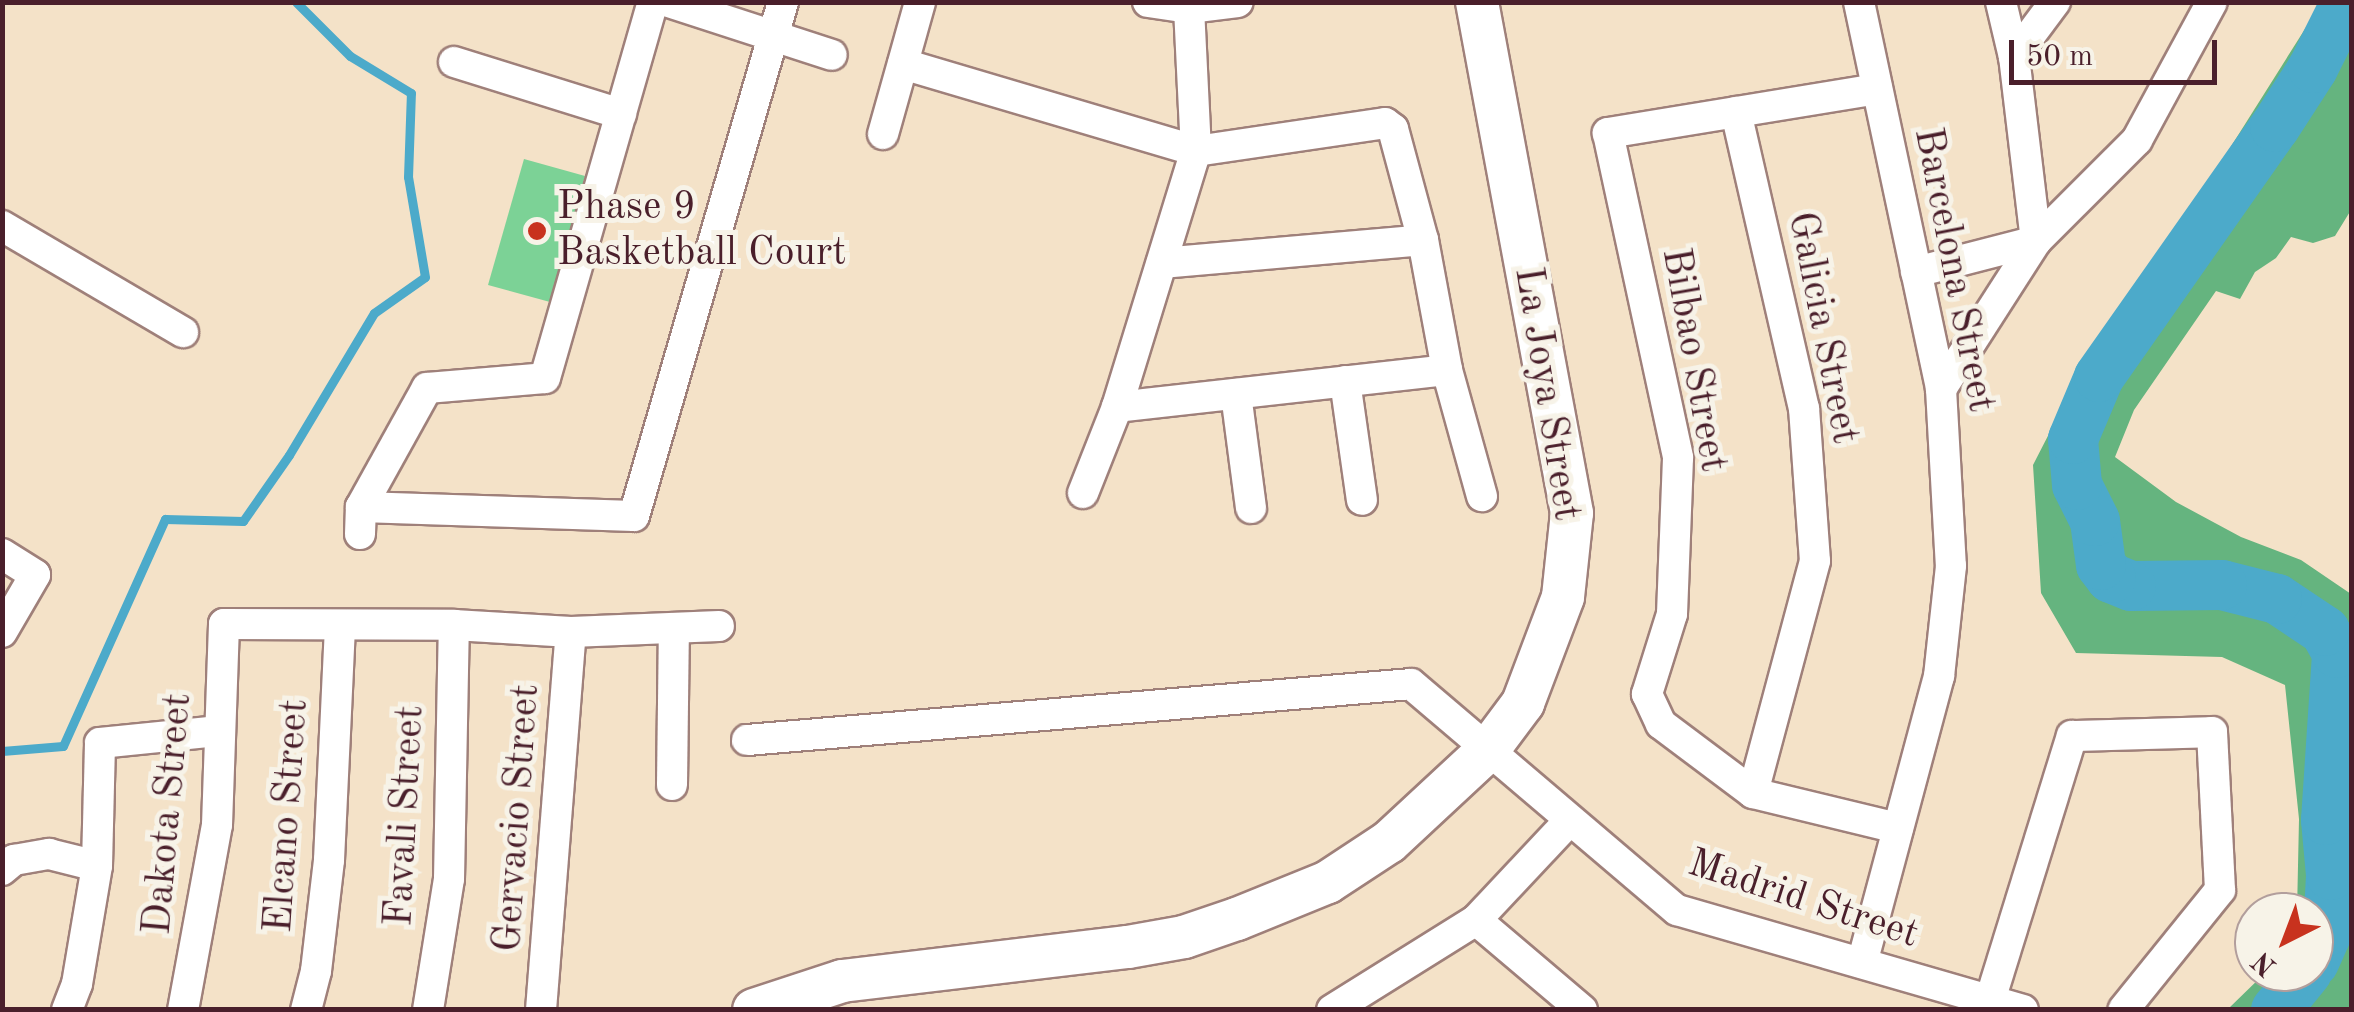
<!DOCTYPE html>
<html>
<head>
<meta charset="utf-8">
<style>
	body { margin:0 }
	#map { position:relative; width:2354px; height:1012px; overflow:hidden; background:#f4e2c8; font-family:"Old Standard TT",serif }
	div>[style] { position:absolute }
	[style*='--x'] { left:calc(var(--x)*1px); top:calc(var(--y)*1px); width:calc(var(--w)*1px); rotate:calc(var(--a)*1deg) }
	.green>* { inset:0; background:#7cd296 }
	.forest>* { inset:0; background:#65b47f }
	.stream>* { height:9px; margin:-4.5px; padding:0 4.5px; transform-origin:4.5px; border-radius:4.5px; background:#4caaca }
	.river>* { height:50px; margin:-25px; padding:0 25px; transform-origin:25px; border-radius:25px; background:#4caaca }
	.roads { filter:drop-shadow(2px 0 #9f807a) drop-shadow(-2px 0 #9f807a) drop-shadow(0 2px #9f807a) drop-shadow(0 -2px #9f807a) }
	.street>* { height:30px; margin:-15px; padding:0 15px; transform-origin:15px; border-radius:15px; background:#fff }
	.secondary>* { height:42px; margin:-21px; padding:0 21px; transform-origin:21px; border-radius:21px; background:#fff }
	.dots>* { width:28px; height:28px; translate:-50% -50%; box-sizing:border-box; border:5px solid #f7f3e8; border-radius:50% }
	span { translate:-50% -50%; white-space:nowrap; text-align:center; line-height:1.15; -webkit-text-stroke:10px #f7f3e8; paint-order:stroke }
	.poi-label { font-size:40px; color:#4a1f2b }
	.left { translate:0 -50%; text-align:left }
	.street-label { font-size:40px; color:#4a1f2b }
	.frame { position:absolute; inset:0; border:5px solid #4a1f2b; pointer-events:none }
	.north { position:absolute; left:2234px; top:892px; width:100px; height:100px; box-sizing:border-box; background:#f7f3e8; border:2px solid #b29e9c; border-radius:50%; rotate:222deg; font-size:28px; font-weight:700; line-height:40px; text-align:center; color:#4a1f2b }
	.north::after { content:''; display:block; margin:auto; width:35px; height:45px; background:#c8321e; clip-path:polygon(50% 0,100% 100%,50% 72%,0 100%) }
	.scale { position:absolute; left:2009px; top:40px; width:208px; height:45px; box-sizing:border-box; border:5px solid #4a1f2b; border-top:0; padding-left:12px; font-size:30px; line-height:35px; white-space:nowrap; color:#4a1f2b; -webkit-text-stroke:8px #f7f3e8; paint-order:stroke }
</style>
</head>
<body>
<div id="map">
	<div class="green">
		<i style="clip-path:polygon(524px 159px,585px 176px,550px 302px,488px 285px)"></i>
	</div>
	<div class="forest">
		<i style="clip-path:polygon(2322px 2px,2351px 3px,2351px 210px,2335px 236px,2313px 243px,2291px 237px,2276px 258px,2255px 272px,2240px 299px,2216px 291px,2134px 410px,2115px 457px,2176px 502px,2241px 537px,2301px 560px,2351px 594px,2351px 1009px,2228px 1009px,2266px 972px,2314px 972px,2314px 912px,2297px 912px,2299px 819px,2285px 685px,2222px 657px,2076px 653px,2041px 593px,2033px 465px,2093px 348px,2201px 194px)"></i>
	</div>
	<div class="stream">
		<i style="--x:2;--y:751;--w:61;--a:-4.7"></i>
		<i style="--x:63;--y:746;--w:249;--a:-65.8"></i>
		<i style="--x:165;--y:519;--w:78;--a:1.5"></i>
		<i style="--x:243;--y:521;--w:80;--a:-55.1"></i>
		<i style="--x:289;--y:455;--w:165;--a:-59.1"></i>
		<i style="--x:374;--y:313;--w:62;--a:-35.2"></i>
		<i style="--x:425;--y:277;--w:101;--a:-99.6"></i>
		<i style="--x:408;--y:177;--w:84;--a:-88"></i>
		<i style="--x:411;--y:93;--w:71;--a:-148.8"></i>
		<i style="--x:350;--y:56;--w:76;--a:-135"></i>
	</div>
	<div class="river">
		<i style="--x:2314;--y:962;--w:34;--a:-66"></i>
		<i style="--x:2328;--y:931;--w:56;--a:-86.9"></i>
		<i style="--x:2331;--y:875;--w:55;--a:-95.2"></i>
		<i style="--x:2326;--y:820;--w:167;--a:-86.2"></i>
		<i style="--x:2337;--y:653;--w:25;--a:-119"></i>
		<i style="--x:2325;--y:631;--w:58;--a:-146.3"></i>
		<i style="--x:2277;--y:599;--w:57;--a:-165.7"></i>
		<i style="--x:2222;--y:585;--w:91;--a:179.4"></i>
		<i style="--x:2131;--y:586;--w:22;--a:-158"></i>
		<i style="--x:2111;--y:578;--w:16;--a:-128"></i>
		<i style="--x:2101;--y:565;--w:44;--a:-97.8"></i>
		<i style="--x:2095;--y:521;--w:40;--a:-116.6"></i>
		<i style="--x:2077;--y:485;--w:46;--a:-95"></i>
		<i style="--x:2073;--y:439;--w:67;--a:-67.2"></i>
		<i style="--x:2099;--y:377;--w:306;--a:-54.9"></i>
		<i style="--x:2275;--y:127;--w:70;--a:-57.2"></i>
		<i style="--x:2313;--y:68;--w:74;--a:-63.4"></i>
		<i style="--x:2276;--y:1010;--w:49;--a:-50.8"></i>
	</div>
	<div class="roads">
		<div class="street">
			<i style="--x:669;--y:2;--w:171;--a:18"></i>
			<i style="--x:1148;--y:2;--w:41;--a:8.3"></i>
			<i style="--x:1189;--y:8;--w:49;--a:-7"></i>
			<i style="--x:1859;--y:2;--w:396;--a:78"></i>
			<i style="--x:1941;--y:389;--w:177;--a:86.8"></i>
			<i style="--x:1951;--y:566;--w:111;--a:96.2"></i>
			<i style="--x:1939;--y:676;--w:297;--a:105"></i>
			<i style="--x:2014;--y:57;--w:69;--a:-53.3"></i>
			<i style="--x:454;--y:62;--w:175;--a:17.3"></i>
			<i style="--x:903;--y:64;--w:306;--a:16.5"></i>
			<i style="--x:1196;--y:151;--w:191;--a:-8.4"></i>
			<i style="--x:1385;--y:123;--w:10;--a:37"></i>
			<i style="--x:1393;--y:129;--w:115;--a:74.9"></i>
			<i style="--x:1423;--y:240;--w:132;--a:79.5"></i>
			<i style="--x:1447;--y:370;--w:131;--a:74.5"></i>
			<i style="--x:1877;--y:89;--w:273;--a:170.7"></i>
			<i style="--x:1608;--y:133;--w:332;--a:77.8"></i>
			<i style="--x:1678;--y:458;--w:156;--a:92.2"></i>
			<i style="--x:1672;--y:614;--w:84;--a:107.4"></i>
			<i style="--x:1647;--y:694;--w:33;--a:65"></i>
			<i style="--x:1661;--y:724;--w:115;--a:36.9"></i>
			<i style="--x:1753;--y:793;--w:149;--a:13.6"></i>
			<i style="--x:1736;--y:112;--w:304;--a:77.1"></i>
			<i style="--x:1804;--y:408;--w:153;--a:85.9"></i>
			<i style="--x:1815;--y:561;--w:240;--a:105"></i>
			<i style="--x:883;--y:134;--w:137;--a:-74.3"></i>
			<i style="--x:2;--y:226;--w:210;--a:30.4"></i>
			<i style="--x:1162;--y:263;--w:262;--a:-5"></i>
			<i style="--x:1916;--y:272;--w:124;--a:-14.5"></i>
			<i style="--x:2036;--y:241;--w:143;--a:-45"></i>
			<i style="--x:2137;--y:140;--w:157;--a:-61.5"></i>
			<i style="--x:1345;--y:381;--w:120;--a:81.9"></i>
			<i style="--x:1941;--y:389;--w:176;--a:-57.3"></i>
			<i style="--x:2036;--y:241;--w:185;--a:-96.8"></i>
			<i style="--x:2014;--y:57;--w:57;--a:-103.3"></i>
			<i style="--x:1236;--y:394;--w:115;--a:82.5"></i>
			<i style="--x:1117;--y:407;--w:332;--a:-6.4"></i>
			<i style="--x:1083;--y:493;--w:92;--a:-68.4"></i>
			<i style="--x:1117;--y:407;--w:268;--a:-72.9"></i>
			<i style="--x:1196;--y:151;--w:143;--a:-92.8"></i>
			<i style="--x:361;--y:507;--w:273;--a:1.9"></i>
			<i style="--x:634;--y:516;--w:535;--a:-73.83"></i>
			<i style="--x:360;--y:534;--w:27;--a:-88"></i>
			<i style="--x:361;--y:507;--w:136;--a:-61"></i>
			<i style="--x:427;--y:388;--w:118;--a:-4.8"></i>
			<i style="--x:545;--y:378;--w:391;--a:-74"></i>
			<i style="--x:2;--y:554;--w:39;--a:32"></i>
			<i style="--x:35;--y:575;--w:66;--a:120.1"></i>
			<i style="--x:747;--y:740;--w:666;--a:-4.82"></i>
			<i style="--x:1411;--y:684;--w:349;--a:40.4"></i>
			<i style="--x:1677;--y:910;--w:360;--a:16.1"></i>
			<i style="--x:672;--y:785;--w:157;--a:-89.3"></i>
			<i style="--x:2;--y:870;--w:16;--a:-40"></i>
			<i style="--x:14;--y:860;--w:36;--a:-10"></i>
			<i style="--x:49;--y:854;--w:49;--a:14"></i>
			<i style="--x:1476;--y:920;--w:139;--a:40.3"></i>
			<i style="--x:67;--y:1010;--w:28;--a:-69"></i>
			<i style="--x:77;--y:984;--w:120;--a:-80.4"></i>
			<i style="--x:97;--y:866;--w:123;--a:-88.6"></i>
			<i style="--x:100;--y:743;--w:120;--a:-5.8"></i>
			<i style="--x:183;--y:1010;--w:188;--a:-79.6"></i>
			<i style="--x:217;--y:825;--w:201;--a:-88"></i>
			<i style="--x:224;--y:624;--w:230;--a:0.2"></i>
			<i style="--x:454;--y:625;--w:117;--a:3.4"></i>
			<i style="--x:571;--y:632;--w:148;--a:-2.3"></i>
			<i style="--x:306;--y:1010;--w:40;--a:-75.6"></i>
			<i style="--x:316;--y:971;--w:112;--a:-83.3"></i>
			<i style="--x:329;--y:860;--w:232;--a:-87.3"></i>
			<i style="--x:428;--y:1010;--w:133;--a:-80.9"></i>
			<i style="--x:449;--y:879;--w:254;--a:-88.9"></i>
			<i style="--x:541;--y:1010;--w:379;--a:-85.5"></i>
			<i style="--x:1332;--y:1010;--w:170;--a:-32"></i>
			<i style="--x:1476;--y:920;--w:136;--a:-46.8"></i>
			<i style="--x:1987;--y:1010;--w:287;--a:-72.8"></i>
			<i style="--x:2072;--y:736;--w:140;--a:-1.6"></i>
			<i style="--x:2212;--y:732;--w:158;--a:87.1"></i>
			<i style="--x:2220;--y:890;--w:154;--a:128.9"></i>
		</div>
		<div class="secondary">
			<i style="--x:754;--y:1010;--w:93;--a:-18.2"></i>
			<i style="--x:842;--y:981;--w:288;--a:-6.8"></i>
			<i style="--x:1128;--y:947;--w:57;--a:-10.1"></i>
			<i style="--x:1184;--y:937;--w:56;--a:-18.8"></i>
			<i style="--x:1237;--y:919;--w:98;--a:-22.1"></i>
			<i style="--x:1328;--y:882;--w:73;--a:-33.3"></i>
			<i style="--x:1389;--y:842;--w:135;--a:-42.9"></i>
			<i style="--x:1488;--y:750;--w:59;--a:-53.3"></i>
			<i style="--x:1523;--y:703;--w:113;--a:-69.3"></i>
			<i style="--x:1563;--y:597;--w:84;--a:-83.9"></i>
			<i style="--x:1572;--y:513;--w:520;--a:-100.53"></i>
		</div>
	</div>
	<div class="dots">
		<i style="left:537px;top:231px;background:#c8321e"></i>
	</div>
	<div class="poi-label">
		<span class="left" style="left:557px;top:231px">Phase 9<br>Basketball Court</span>
	</div>
	<div class="street-label">
		<span style="left:1953px;top:270px;rotate:79deg">Barcelona Street</span>
		<span style="left:1822px;top:328px;rotate:79deg">Galicia Street</span>
		<span style="left:1693px;top:360px;rotate:80deg">Bilbao Street</span>
		<span style="left:1546px;top:394px;rotate:81deg">La Joya Street</span>
		<span style="left:169px;top:814px;rotate:-85deg">Dakota Street</span>
		<span style="left:288px;top:816px;rotate:-86deg">Elcano Street</span>
		<span style="left:406px;top:816px;rotate:-87deg">Favali Street</span>
		<span style="left:518px;top:818px;rotate:-86deg">Gervacio Street</span>
		<span style="left:1803px;top:900px;rotate:18deg">Madrid Street</span>
	</div>
	<div class="frame"></div>
	<div class="north">N</div>
	<div class="scale">50 m</div>
</div>
</body>
</html>
